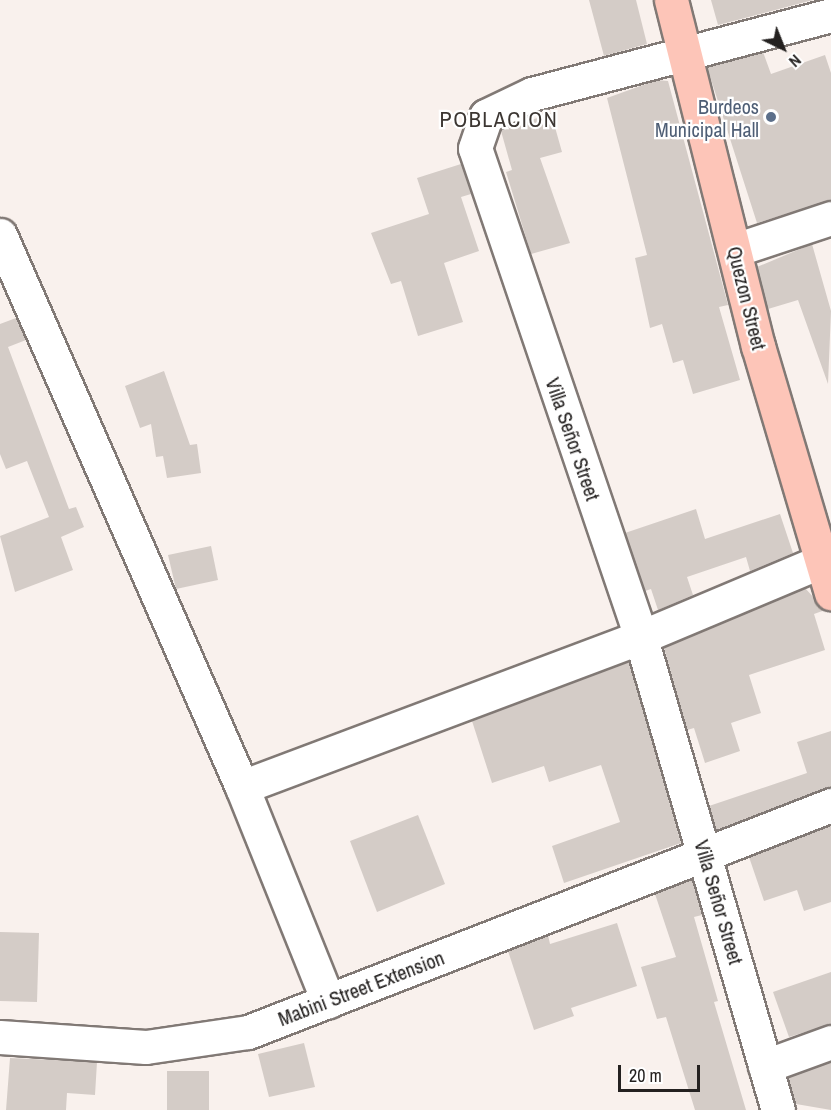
<!DOCTYPE html>
<html>
<head>
<meta charset="utf-8">
<style>
	body { margin:0 }
	#map { position:relative; width:831px; height:1110px; overflow:hidden; background:#f9f1ed; font-family:"Archivo Narrow",sans-serif }
	div>[style] { position:absolute }
	[style*='--x'] { left:calc(var(--x)*1px); top:calc(var(--y)*1px); width:calc(var(--w)*1px); rotate:calc(var(--a)*1deg) }
	.building>* { inset:0; background:#d4ccc7 }
	.roads { filter:drop-shadow(2px 0 #817975) drop-shadow(-2px 0 #817975) drop-shadow(0 2px #817975) drop-shadow(0 -2px #817975) }
	.minor>* { height:33px; margin:-16.5px; padding:0 16.5px; transform-origin:16.5px; border-radius:16.5px; background:#fff }
	.major>* { height:33px; margin:-16.5px; padding:0 16.5px; transform-origin:16.5px; border-radius:16.5px; background:#fdc5b8 }
	.dots>* { width:16px; height:16px; translate:-50% -50%; box-sizing:border-box; border:3px solid #fff; border-radius:50% }
	span { translate:-50% -50%; white-space:nowrap; text-align:center; line-height:1.15; -webkit-text-stroke:4.5px #fff; paint-order:stroke }
	.service-label { font-size:20px; color:#4e5e75 }
	.right { translate:-100% -50%; text-align:right }
	.street-label { font-size:20px; color:#242120 }
	.quarter-label { font-size:22px; color:#3c3632; letter-spacing:1.5px }
	.north { position:absolute; left:753px; top:18px; width:60px; height:60px; -webkit-text-stroke:4px #fff; paint-order:stroke; rotate:137deg; font-size:16px; font-weight:700; line-height:24px; text-align:center; color:#242120 }
	.north::after { content:''; display:block; margin:auto; width:21px; height:27px; background:#242120; clip-path:polygon(50% 0,100% 100%,50% 72%,0 100%) }
	.scale { position:absolute; left:618px; top:1065px; width:82px; height:27px; box-sizing:border-box; border:3px solid #242120; border-top:0; padding-left:8px; font-size:18px; line-height:21px; white-space:nowrap; color:#242120; -webkit-text-stroke:4px #fff; paint-order:stroke }
</style>
</head>
<body>
<div id="map">
	<div class="building">
		<i style="clip-path:polygon(589px 0,636px 0,647px 44px,604px 56px)"></i>
		<i style="clip-path:polygon(711px 0,813px 0,718px 25px)"></i>
		<i style="clip-path:polygon(763px 52px,771px 74px,825px 55px,831px 73px,831px 200px,757px 223px,707px 67px)"></i>
		<i style="clip-path:polygon(657px 80px,668px 81px,728px 305px,719px 307px,740px 380px,693px 394px,683px 360px,673px 363px,662px 324px,650px 328px,635px 258px,647px 255px,607px 98px)"></i>
		<i style="clip-path:polygon(551px 113px,562px 152px,540px 158px,570px 243px,531px 254px,506px 172px,512px 170px,501px 131px)"></i>
		<i style="clip-path:polygon(461px 164px,471px 194px,461px 197px,479px 251px,444px 263px,463px 322px,418px 336px,401px 281px,391px 284px,371px 233px,429px 214px,417px 178px)"></i>
		<i style="clip-path:polygon(812px 244px,831px 311px,828px 384px,798px 300px,768px 309px,757px 267px)"></i>
		<i style="clip-path:polygon(16px 318px,26px 340px,8px 347px,69px 509px,76px 507px,84px 527px,61px 537px,73px 570px,15px 592px,0 536px,49px 517px,27px 461px,6px 469px,0 454px,0 324px)"></i>
		<i style="clip-path:polygon(164px 371px,190px 445px,197px 444px,201px 473px,167px 478px,163px 456px,156px 457px,151px 424px,140px 428px,125px 386px)"></i>
		<i style="clip-path:polygon(696px 509px,705px 539px,780px 514px,793px 553px,750px 571px,746px 557px,687px 577px,693px 595px,658px 610px,651px 589px,645px 591px,625px 533px)"></i>
		<i style="clip-path:polygon(211px 546px,218px 580px,176px 589px,168px 555px)"></i>
		<i style="clip-path:polygon(805px 588px,825px 610px,814px 614px,825px 650px,749px 675px,761px 713px,731px 723px,740px 751px,705px 763px,694px 728px,687px 730px,664px 648px)"></i>
		<i style="clip-path:polygon(629px 662px,681px 843px,564px 883px,552px 846px,620px 822px,601px 765px,549px 782px,544px 766px,492px 783px,472px 721px)"></i>
		<i style="clip-path:polygon(831px 731px,831px 787px,716px 830px,709px 806px,807px 773px,797px 742px)"></i>
		<i style="clip-path:polygon(418px 815px,445px 884px,377px 912px,350px 841px)"></i>
		<i style="clip-path:polygon(831px 825px,831px 902px,804px 911px,797px 890px,764px 901px,749px 857px)"></i>
		<i style="clip-path:polygon(692px 879px,702px 915px,694px 917px,718px 1001px,714px 1002px,746px 1110px,695px 1110px,666px 1017px,657px 1019px,641px 967px,676px 957px,655px 894px)"></i>
		<i style="clip-path:polygon(617px 923px,637px 986px,571px 1008px,574px 1016px,534px 1030px,508px 951px,548px 935px,550px 944px)"></i>
		<i style="clip-path:polygon(0 932px,39px 933px,37px 1002px,0 1001px)"></i>
		<i style="clip-path:polygon(831px 972px,831px 1024px,789px 1037px,773px 992px)"></i>
		<i style="clip-path:polygon(304px 1043px,315px 1087px,269px 1097px,258px 1054px)"></i>
		<i style="clip-path:polygon(10px 1058px,97px 1062px,95px 1095px,67px 1093px,66px 1110px,6px 1110px)"></i>
		<i style="clip-path:polygon(831px 1062px,831px 1110px,796px 1104px,788px 1078px)"></i>
		<i style="clip-path:polygon(167px 1071px,209px 1071px,209px 1110px,167px 1110px)"></i>
	</div>
	<div class="roads">
		<div class="minor">
			<i style="--x:0;--y:235;--w:603;--a:66.33"></i>
			<i style="--x:242;--y:787;--w:231;--a:68.1"></i>
			<i style="--x:735;--y:250;--w:101;--a:-18.4"></i>
			<i style="--x:242;--y:787;--w:426;--a:-20.6"></i>
			<i style="--x:641;--y:637;--w:206;--a:-22.8"></i>
			<i style="--x:0;--y:1037;--w:146;--a:3.9"></i>
			<i style="--x:146;--y:1047;--w:103;--a:-8.4"></i>
			<i style="--x:248;--y:1032;--w:626;--a:-21.27"></i>
			<i style="--x:765;--y:1066;--w:70;--a:-20"></i>
			<i style="--x:778;--y:1110;--w:492;--a:-106.2"></i>
			<i style="--x:641;--y:637;--w:516;--a:-108.75"></i>
			<i style="--x:475;--y:148;--w:34;--a:-71"></i>
			<i style="--x:486;--y:116;--w:51;--a:-25.6"></i>
			<i style="--x:532;--y:94;--w:309;--a:-14.8"></i>
		</div>
		<div class="major">
			<i style="--x:671;--y:0;--w:357;--a:75.9"></i>
			<i style="--x:758;--y:346;--w:258;--a:73.5"></i>
		</div>
	</div>
	<div class="dots">
		<i style="left:771px;top:117px;background:#5c6f8a"></i>
	</div>
	<div class="service-label">
		<span class="right" style="left:759px;top:118px">Burdeos<br>Municipal Hall</span>
	</div>
	<div class="street-label">
		<span style="left:747px;top:298px;rotate:76deg">Quezon Street</span>
		<span style="left:573px;top:439px;rotate:71deg">Villa Señor Street</span>
		<span style="left:719px;top:902px;rotate:74deg">Villa Señor Street</span>
		<span style="left:361px;top:988px;rotate:-21deg">Mabini Street Extension</span>
	</div>
	<div class="quarter-label">
		<span style="left:499px;top:120px">POBLACION</span>
	</div>
	<div class="north">N</div>
	<div class="scale">20 m</div>
</div>
</body>
</html>
